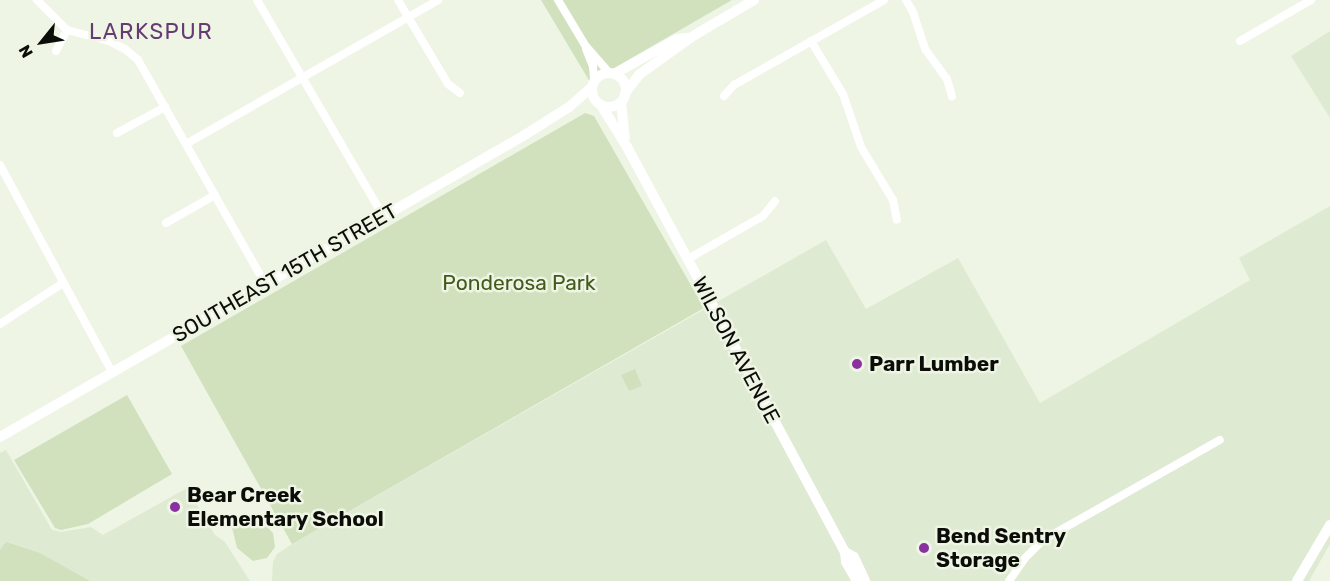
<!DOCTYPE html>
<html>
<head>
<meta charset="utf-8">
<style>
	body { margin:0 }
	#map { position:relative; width:1330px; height:581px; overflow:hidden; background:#eef5e4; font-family:Rubik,sans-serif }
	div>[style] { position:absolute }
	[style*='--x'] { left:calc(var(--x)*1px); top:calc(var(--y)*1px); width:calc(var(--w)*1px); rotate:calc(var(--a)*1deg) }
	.built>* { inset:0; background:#dfead2 }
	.green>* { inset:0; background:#d1e1bd }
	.street>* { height:8px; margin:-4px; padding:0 4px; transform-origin:4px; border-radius:4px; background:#fff }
	.secondary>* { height:10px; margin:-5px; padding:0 5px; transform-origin:5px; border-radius:5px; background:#fff }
	.secondary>.ring { margin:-5px; padding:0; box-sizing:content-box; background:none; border:10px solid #fff; border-radius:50% }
	.dots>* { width:16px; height:16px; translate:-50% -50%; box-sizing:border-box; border:3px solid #eef5e4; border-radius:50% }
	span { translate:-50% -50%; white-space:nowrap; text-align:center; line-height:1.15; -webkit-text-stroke:5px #eef5e4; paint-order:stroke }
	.street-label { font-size:21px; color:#0b0e08 }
	.park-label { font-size:21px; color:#435a1b }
	.poi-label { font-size:21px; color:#0b0e08; font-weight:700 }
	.left { translate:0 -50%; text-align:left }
	.neighbourhood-label { font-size:22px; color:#653b71; letter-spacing:1.5px }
	.north { position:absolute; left:12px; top:12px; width:60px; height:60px; -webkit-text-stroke:4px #eef5e4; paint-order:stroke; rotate:240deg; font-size:16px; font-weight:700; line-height:24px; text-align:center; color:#0b0e08 }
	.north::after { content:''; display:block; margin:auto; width:21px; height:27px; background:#0b0e08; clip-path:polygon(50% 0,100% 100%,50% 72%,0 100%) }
</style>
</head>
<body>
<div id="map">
	<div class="built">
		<div style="clip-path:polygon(1330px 31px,1330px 118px,1291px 56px)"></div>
		<div style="clip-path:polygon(1330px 206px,1330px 544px,1309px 581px,272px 581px,273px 562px,277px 554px,292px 544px,826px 240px,866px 309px,958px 258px,1040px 403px,1250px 280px,1239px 258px)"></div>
		<div style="clip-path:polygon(6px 450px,52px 530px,61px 532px,91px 527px,103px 535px,187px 488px,215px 535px,225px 542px,250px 581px,0 581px,0 453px)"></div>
	</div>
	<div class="green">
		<div style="clip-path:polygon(541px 0,732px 0,590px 82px)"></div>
		<div style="clip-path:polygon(585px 113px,594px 116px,704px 308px,292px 544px,181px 346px)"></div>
		<div style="clip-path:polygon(635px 369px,642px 386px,629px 391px,621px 375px)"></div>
		<div style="clip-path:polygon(127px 395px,172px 474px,88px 524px,61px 530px,55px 528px,14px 460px)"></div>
		<div style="clip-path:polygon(244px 513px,257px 516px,273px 533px,275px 547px,267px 558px,253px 561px,237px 548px,232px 527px,238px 516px)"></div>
		<div style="clip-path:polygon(6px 542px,40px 553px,90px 581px,0 581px,0 550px)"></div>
	</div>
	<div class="street">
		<div style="--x:37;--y:0;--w:42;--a:45"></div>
		<div style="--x:67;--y:30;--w:43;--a:14.7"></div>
		<div style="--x:109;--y:41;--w:18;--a:27"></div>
		<div style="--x:125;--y:49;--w:17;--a:40"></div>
		<div style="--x:138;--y:60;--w:257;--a:60.4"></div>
		<div style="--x:257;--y:0;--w:251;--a:59.7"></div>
		<div style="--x:398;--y:0;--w:98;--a:59.2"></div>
		<div style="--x:448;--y:84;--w:15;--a:37"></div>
		<div style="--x:558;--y:0;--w:52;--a:59"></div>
		<div style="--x:585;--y:45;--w:37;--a:49"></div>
		<div style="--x:906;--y:0;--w:14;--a:60"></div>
		<div style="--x:913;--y:12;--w:39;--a:72"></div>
		<div style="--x:925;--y:49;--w:37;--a:54"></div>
		<div style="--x:947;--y:79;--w:18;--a:74"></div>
		<div style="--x:811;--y:41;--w:62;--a:58.9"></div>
		<div style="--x:843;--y:94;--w:56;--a:71.2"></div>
		<div style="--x:861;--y:147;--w:62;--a:58.9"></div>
		<div style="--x:893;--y:200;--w:20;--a:79"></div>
		<div style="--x:1240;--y:41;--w:82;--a:-30"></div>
		<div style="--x:586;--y:49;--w:18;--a:68"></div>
		<div style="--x:593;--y:66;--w:16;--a:86"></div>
		<div style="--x:56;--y:51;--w:24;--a:-62"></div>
		<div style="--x:724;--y:96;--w:15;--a:-48"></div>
		<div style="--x:734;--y:85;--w:172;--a:-29.5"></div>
		<div style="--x:117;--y:133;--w:55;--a:-28.4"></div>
		<div style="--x:186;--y:144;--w:290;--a:-29.7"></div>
		<div style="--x:0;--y:165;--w:235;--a:61.6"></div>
		<div style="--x:166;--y:223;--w:56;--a:-29.7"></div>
		<div style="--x:688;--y:259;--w:86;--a:-29.8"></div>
		<div style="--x:763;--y:216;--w:19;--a:-51"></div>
		<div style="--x:0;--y:324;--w:75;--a:-33.1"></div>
		<div style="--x:1009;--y:581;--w:28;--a:-55"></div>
		<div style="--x:1025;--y:558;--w:25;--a:-45"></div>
		<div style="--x:1043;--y:540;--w:203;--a:-29.5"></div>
	</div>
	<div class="secondary">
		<div class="ring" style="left:592px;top:73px;width:24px;height:24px"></div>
		<div style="--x:614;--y:74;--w:72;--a:-29.1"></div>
		<div style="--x:677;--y:39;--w:10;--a:-6"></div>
		<div style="--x:625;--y:93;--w:24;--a:-52"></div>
		<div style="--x:640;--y:74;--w:65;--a:-35.6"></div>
		<div style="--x:693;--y:36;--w:71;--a:-30.5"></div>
		<div style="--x:621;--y:102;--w:36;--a:84"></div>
		<div style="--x:601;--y:105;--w:49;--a:58.2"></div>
		<div style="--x:627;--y:147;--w:183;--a:61.6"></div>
		<div style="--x:714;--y:308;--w:277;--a:61.8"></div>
		<div style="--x:845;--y:552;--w:10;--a:84"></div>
		<div style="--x:846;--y:562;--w:22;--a:60"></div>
		<div style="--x:0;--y:437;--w:603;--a:-29.92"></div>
		<div style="--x:523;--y:136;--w:54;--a:-32.2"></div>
		<div style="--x:569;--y:107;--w:30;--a:-41"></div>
		<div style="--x:845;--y:552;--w:10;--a:29"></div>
		<div style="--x:854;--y:557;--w:26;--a:65"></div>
		<div style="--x:1297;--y:581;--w:65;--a:-59.5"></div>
	</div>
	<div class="dots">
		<div style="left:857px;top:364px;background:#89329f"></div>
		<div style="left:175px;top:507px;background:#89329f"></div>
		<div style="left:924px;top:548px;background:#89329f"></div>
	</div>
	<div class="street-label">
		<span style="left:285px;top:273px;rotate:-30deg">SOUTHEAST 15TH STREET</span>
		<span style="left:736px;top:350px;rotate:62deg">WILSON AVENUE</span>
	</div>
	<div class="park-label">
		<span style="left:519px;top:283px">Ponderosa Park</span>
	</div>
	<div class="poi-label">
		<span class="left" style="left:869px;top:364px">Parr Lumber</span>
		<span class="left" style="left:187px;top:507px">Bear Creek<br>Elementary School</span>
		<span class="left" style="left:936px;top:548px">Bend Sentry<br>Storage</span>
	</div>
	<div class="neighbourhood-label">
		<span style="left:151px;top:32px">LARKSPUR</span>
	</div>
	<div class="north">N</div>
</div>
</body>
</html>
